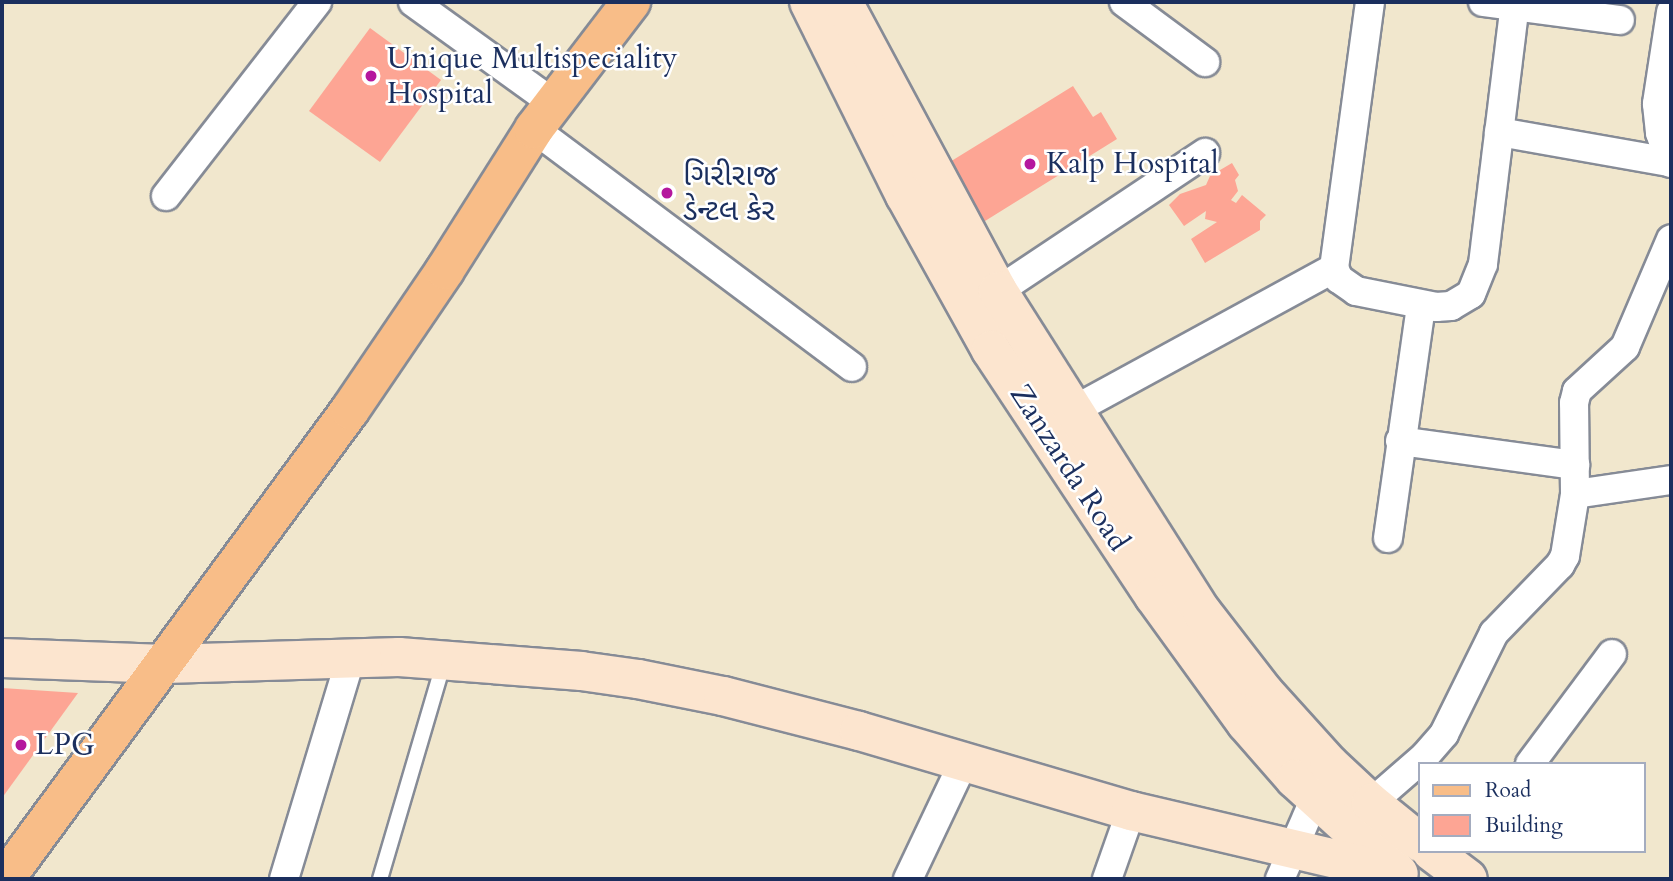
<!DOCTYPE html>
<html>
<head>
<meta charset="utf-8">
<style>
	body { margin:0 }
	#map { position:relative; width:1673px; height:881px; overflow:hidden; background:#f1e7cd; font-family:Cardo,"Noto Sans Gujarati",serif }
	div>[style] { position:absolute }
	[style*='--x'] { left:calc(var(--x)*1px); top:calc(var(--y)*1px); width:calc(var(--w)*1px); rotate:calc(var(--a)*1deg) }
	.building>* { inset:0; background:#fda594 }
	.roads { filter:drop-shadow(2px 0 #868b96) drop-shadow(-2px 0 #868b96) drop-shadow(0 2px #868b96) drop-shadow(0 -2px #868b96) }
	.lane>* { height:14px; margin:-7px; padding:0 7px; transform-origin:7px; border-radius:7px; background:#fff }
	.street>* { height:28px; margin:-14px; padding:0 14px; transform-origin:14px; border-radius:14px; background:#fff }
	.secondary>* { height:38px; margin:-19px; padding:0 19px; transform-origin:19px; border-radius:19px; background:#fce5cf }
	.primary>* { height:38px; margin:-19px; padding:0 19px; transform-origin:19px; border-radius:19px; background:#f8bd88 }
	.dots>* { width:19px; height:19px; translate:-50% -50%; box-sizing:border-box; border:4px solid #fff; border-radius:50% }
	span { translate:-50% -50%; white-space:nowrap; text-align:center; line-height:1.15; -webkit-text-stroke:5px #fff; paint-order:stroke }
	.poi-label { font-size:30px; color:#1b2f5e }
	.left { translate:0 -50%; text-align:left }
	.street-label { font-size:30px; color:#1b2f5e }
	.frame { position:absolute; inset:0; border:4px solid #1b2f5e; pointer-events:none }
	.legend { position:absolute; left:1418px; top:762px; width:228px; height:91px; box-sizing:border-box; background:#fff; border:2px solid #a4acbf; margin:0; padding:9px 12px; list-style:none; font-size:21px; color:#1b2f5e }
	.legend li { display:flex; align-items:center; gap:14px; height:35px }
	.legend b { width:35px; border:2px solid #a4acbf }
</style>
</head>
<body>
<div id="map">
	<div class="building">
		<div style="clip-path:polygon(370px 28px,441px 80px,380px 162px,309px 111px)"></div>
		<div style="clip-path:polygon(1073px 86px,1093px 117px,1101px 112px,1117px 139px,977px 226px,940px 168px)"></div>
		<div style="clip-path:polygon(1232px 163px,1239px 175px,1235px 180px,1238px 191px,1231px 200px,1236px 203px,1242px 195px,1266px 215px,1260px 221px,1260px 230px,1205px 263px,1191px 239px,1217px 222px,1205px 219px,1206px 211px,1184px 226px,1169px 205px,1180px 194px,1206px 185px,1210px 176px)"></div>
		<div style="clip-path:polygon(2px 688px,78px 693px,2px 798px)"></div>
	</div>
	<div class="roads">
		<div class="lane">
			<div style="--x:380;--y:879;--w:226;--a:-73.6"></div>
		</div>
		<div class="street">
			<div style="--x:413;--y:2;--w:173;--a:35.8"></div>
			<div style="--x:1124;--y:2;--w:101;--a:36.5"></div>
			<div style="--x:1370;--y:2;--w:268;--a:97.7"></div>
			<div style="--x:1334;--y:268;--w:12;--a:66"></div>
			<div style="--x:1339;--y:279;--w:21;--a:35"></div>
			<div style="--x:1356;--y:291;--w:82;--a:11.3"></div>
			<div style="--x:1436;--y:307;--w:15;--a:-4"></div>
			<div style="--x:1451;--y:306;--w:23;--a:-31"></div>
			<div style="--x:1471;--y:294;--w:32;--a:-68"></div>
			<div style="--x:1483;--y:264;--w:264;--a:-83"></div>
			<div style="--x:1483;--y:2;--w:138;--a:7.5"></div>
			<div style="--x:1671;--y:12;--w:93;--a:98.7"></div>
			<div style="--x:1657;--y:104;--w:29;--a:84"></div>
			<div style="--x:1660;--y:133;--w:32;--a:70"></div>
			<div style="--x:534;--y:129;--w:397;--a:36.8"></div>
			<div style="--x:1499;--y:132;--w:174;--a:10"></div>
			<div style="--x:166;--y:196;--w:246;--a:-52.1"></div>
			<div style="--x:983;--y:301;--w:267;--a:-33.7"></div>
			<div style="--x:1072;--y:411;--w:298;--a:-28.6"></div>
			<div style="--x:1400;--y:441;--w:177;--a:7.8"></div>
			<div style="--x:1575;--y:494;--w:97;--a:-8.3"></div>
			<div style="--x:1388;--y:538;--w:235;--a:-81.9"></div>
			<div style="--x:1530;--y:764;--w:137;--a:-53.3"></div>
			<div style="--x:1371;--y:803;--w:72;--a:-41"></div>
			<div style="--x:1425;--y:756;--w:29;--a:-49"></div>
			<div style="--x:1444;--y:734;--w:113;--a:-63.7"></div>
			<div style="--x:1494;--y:633;--w:95;--a:-45.9"></div>
			<div style="--x:1560;--y:565;--w:10;--a:-61"></div>
			<div style="--x:1565;--y:556;--w:63;--a:-80.8"></div>
			<div style="--x:1575;--y:494;--w:91;--a:-90.6"></div>
			<div style="--x:1574;--y:403;--w:12;--a:-76"></div>
			<div style="--x:1577;--y:391;--w:65;--a:-42.5"></div>
			<div style="--x:1625;--y:347;--w:117;--a:-66.9"></div>
			<div style="--x:284;--y:879;--w:229;--a:-73.2"></div>
			<div style="--x:908;--y:879;--w:128;--a:-64.6"></div>
			<div style="--x:1107;--y:879;--w:72;--a:-70.6"></div>
			<div style="--x:1280;--y:879;--w:88;--a:-66.6"></div>
		</div>
		<div class="secondary">
			<div style="--x:809;--y:2;--w:216;--a:63.6"></div>
			<div style="--x:905;--y:195;--w:177;--a:61"></div>
			<div style="--x:991;--y:350;--w:295;--a:56.5"></div>
			<div style="--x:1154;--y:596;--w:157;--a:54.1"></div>
			<div style="--x:1246;--y:723;--w:74;--a:48.8"></div>
			<div style="--x:1295;--y:779;--w:137;--a:42.3"></div>
			<div style="--x:843;--y:2;--w:328;--a:61.8"></div>
			<div style="--x:998;--y:291;--w:380;--a:57.6"></div>
			<div style="--x:1202;--y:612;--w:101;--a:52.2"></div>
			<div style="--x:1264;--y:692;--w:97;--a:47.9"></div>
			<div style="--x:1329;--y:764;--w:57;--a:42.9"></div>
			<div style="--x:1371;--y:803;--w:62;--a:39.1"></div>
			<div style="--x:2;--y:658;--w:163;--a:2.1"></div>
			<div style="--x:165;--y:664;--w:234;--a:-1.7"></div>
			<div style="--x:399;--y:657;--w:183;--a:4.4"></div>
			<div style="--x:581;--y:671;--w:58;--a:8"></div>
			<div style="--x:638;--y:679;--w:87;--a:11.3"></div>
			<div style="--x:723;--y:696;--w:140;--a:14.4"></div>
			<div style="--x:859;--y:731;--w:284;--a:16.4"></div>
			<div style="--x:1131;--y:811;--w:275;--a:13.2"></div>
			<div style="--x:1431;--y:851;--w:46;--a:37.1"></div>
		</div>
		<div class="primary">
			<div style="--x:5;--y:879;--w:582;--a:-53.66"></div>
			<div style="--x:350;--y:410;--w:169;--a:-55.8"></div>
			<div style="--x:445;--y:270;--w:167;--a:-57.7"></div>
			<div style="--x:534;--y:129;--w:160;--a:-52.6"></div>
		</div>
	</div>
	<div class="dots">
		<div style="left:371px;top:76px;background:#b5179e"></div>
		<div style="left:1030px;top:164px;background:#b5179e"></div>
		<div style="left:667px;top:193px;background:#b5179e"></div>
		<div style="left:21px;top:745px;background:#b5179e"></div>
	</div>
	<div class="poi-label">
		<span class="left" style="left:387px;top:76px">Unique Multispeciality<br>Hospital</span>
		<span class="left" style="left:1046px;top:164px">Kalp Hospital</span>
		<span class="left" style="left:683px;top:193px">ગિરીરાજ<br>ડેન્ટલ કેર</span>
		<span class="left" style="left:35px;top:745px">LPG</span>
	</div>
	<div class="street-label">
		<span style="left:1069px;top:468px;rotate:57deg">Zanzarda Road</span>
	</div>
	<div class="frame"></div>
	<ul class="legend">
	<li><b style="height:9px;background:#f8bd88"></b>Road</li>
	<li><b style="height:19px;background:#fda594"></b>Building</li>
	</ul>
</div>
</body>
</html>
